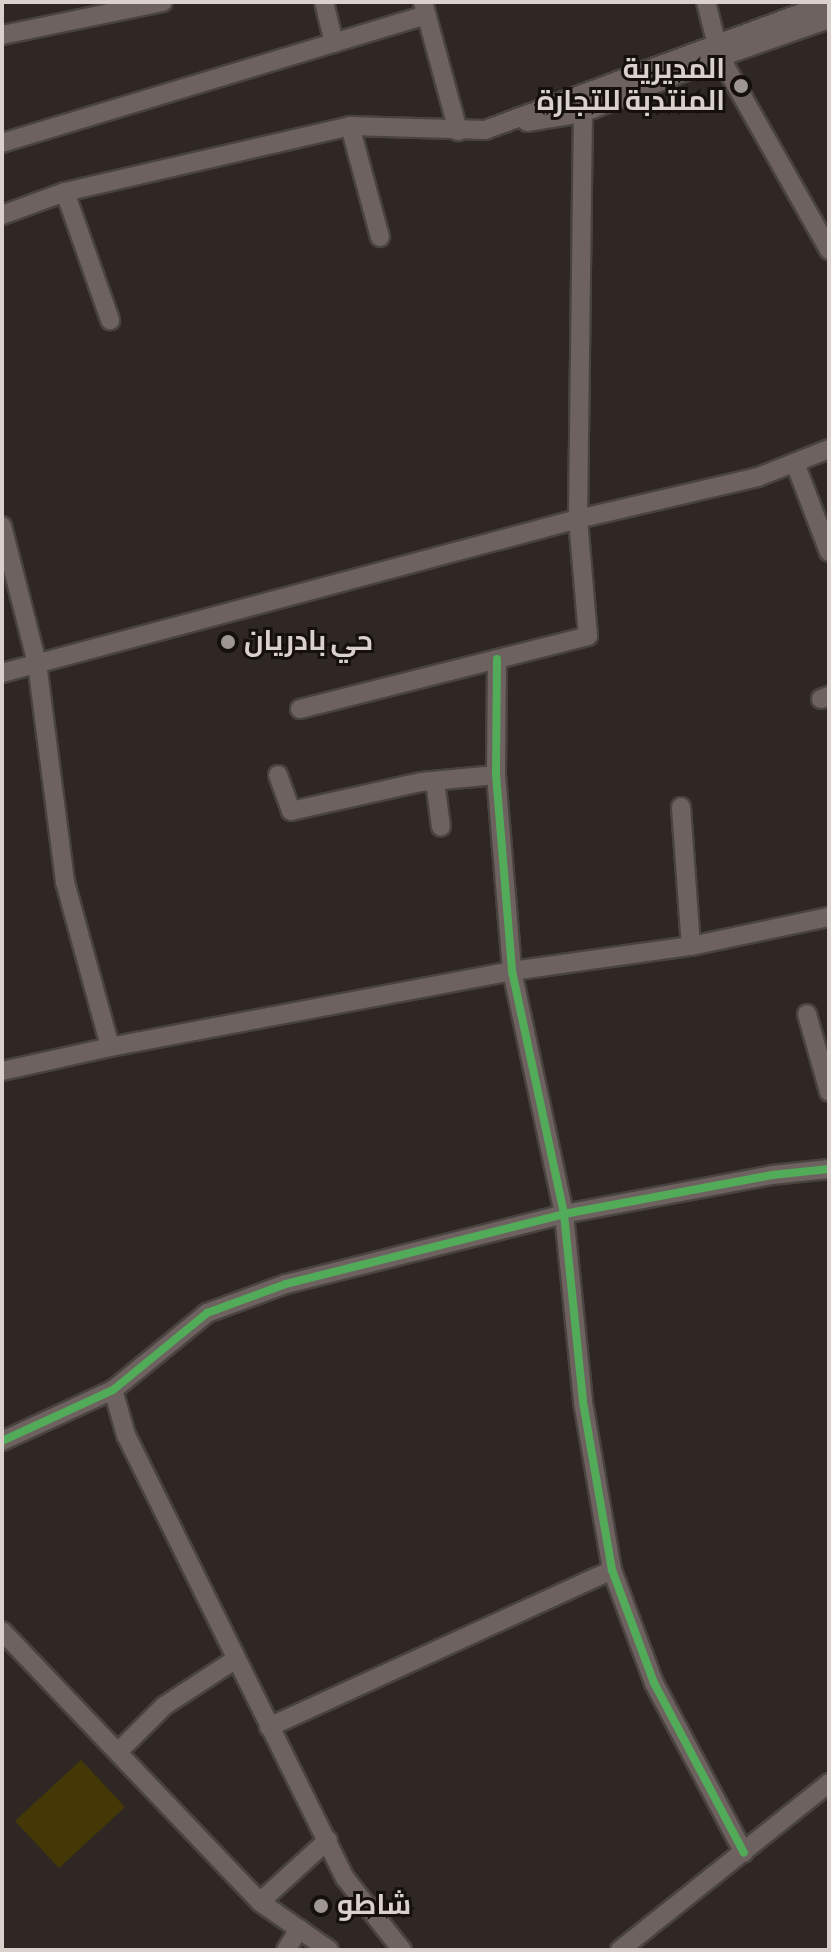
<!DOCTYPE html>
<html>
<head>
<meta charset="utf-8">
<style>
	body { margin:0 }
	#map { position:relative; width:831px; height:1952px; overflow:hidden; background:#2e2723; font-family:"Sofia Sans Condensed",Cairo,sans-serif }
	div>[style] { position:absolute }
	[style*='--x'] { left:calc(var(--x)*1px); top:calc(var(--y)*1px); width:calc(var(--w)*1px); rotate:calc(var(--a)*1deg) }
	.green>* { inset:0; background:#443906 }
	.roads { filter:drop-shadow(2px 0 #49433f) drop-shadow(-2px 0 #49433f) drop-shadow(0 2px #49433f) drop-shadow(0 -2px #49433f) }
	.minor>* { height:18px; margin:-9px; padding:0 9px; transform-origin:9px; border-radius:9px; background:#6e6261 }
	.cycleway>* { height:8px; margin:-4px; padding:0 4px; transform-origin:4px; border-radius:4px; background:#51ab58 }
	.dots>* { width:22px; height:22px; translate:-50% -50%; box-sizing:border-box; border:4px solid #15100d; border-radius:50% }
	span { translate:-50% -50%; white-space:nowrap; text-align:center; line-height:1.15; -webkit-text-stroke:6px #15100d; paint-order:stroke }
	.poi-label { font-size:28px; color:#dad1cd; font-weight:700 }
	.right { translate:-100% -50%; text-align:right }
	.left { translate:0 -50%; text-align:left }
	.frame { position:absolute; inset:0; border:4px solid #dad1cd; pointer-events:none }
</style>
</head>
<body>
<div id="map">
	<div class="green">
		<div style="clip-path:polygon(81px 1760px,125px 1807px,59px 1868px,15px 1821px)"></div>
	</div>
	<div class="roads">
		<div class="minor">
			<div style="--x:324;--y:2;--w:42;--a:76.3"></div>
			<div style="--x:423;--y:2;--w:134;--a:74.8"></div>
			<div style="--x:706;--y:2;--w:57;--a:75.7"></div>
			<div style="--x:720;--y:57;--w:222;--a:60.5"></div>
			<div style="--x:2;--y:35;--w:164;--a:-11.6"></div>
			<div style="--x:527;--y:122;--w:57;--a:-9.1"></div>
			<div style="--x:583;--y:113;--w:148;--a:-22.2"></div>
			<div style="--x:720;--y:57;--w:115;--a:-19.2"></div>
			<div style="--x:350;--y:126;--w:115;--a:74.9"></div>
			<div style="--x:2;--y:143;--w:443;--a:-16.8"></div>
			<div style="--x:65;--y:192;--w:136;--a:70.6"></div>
			<div style="--x:2;--y:215;--w:67;--a:-20.1"></div>
			<div style="--x:65;--y:192;--w:293;--a:-13"></div>
			<div style="--x:350;--y:126;--w:135;--a:1.7"></div>
			<div style="--x:485;--y:130;--w:367;--a:-20.3"></div>
			<div style="--x:795;--y:463;--w:95;--a:69.1"></div>
			<div style="--x:2;--y:526;--w:141;--a:75.7"></div>
			<div style="--x:37;--y:663;--w:221;--a:82.7"></div>
			<div style="--x:65;--y:882;--w:171;--a:74.7"></div>
			<div style="--x:497;--y:659;--w:116;--a:90.5"></div>
			<div style="--x:496;--y:775;--w:197;--a:85.3"></div>
			<div style="--x:512;--y:971;--w:249;--a:77.9"></div>
			<div style="--x:564;--y:1214;--w:189;--a:84.2"></div>
			<div style="--x:583;--y:1402;--w:170;--a:80.2"></div>
			<div style="--x:612;--y:1570;--w:121;--a:69.6"></div>
			<div style="--x:654;--y:1683;--w:192;--a:62.1"></div>
			<div style="--x:2;--y:673;--w:596;--a:-14.97"></div>
			<div style="--x:578;--y:519;--w:185;--a:-13.1"></div>
			<div style="--x:758;--y:477;--w:76;--a:-21.5"></div>
			<div style="--x:821;--y:699;--w:9;--a:-21"></div>
			<div style="--x:300;--y:709;--w:297;--a:-14.2"></div>
			<div style="--x:588;--y:636;--w:117;--a:-94.9"></div>
			<div style="--x:578;--y:519;--w:406;--a:-89.3"></div>
			<div style="--x:278;--y:775;--w:38;--a:70"></div>
			<div style="--x:291;--y:811;--w:133;--a:-12.6"></div>
			<div style="--x:421;--y:782;--w:75;--a:-5.3"></div>
			<div style="--x:435;--y:781;--w:46;--a:82.6"></div>
			<div style="--x:681;--y:807;--w:139;--a:85.9"></div>
			<div style="--x:807;--y:1014;--w:81;--a:74.2"></div>
			<div style="--x:2;--y:1071;--w:111;--a:-12.5"></div>
			<div style="--x:110;--y:1047;--w:409;--a:-10.7"></div>
			<div style="--x:512;--y:971;--w:181;--a:-8"></div>
			<div style="--x:691;--y:946;--w:141;--a:-11.9"></div>
			<div style="--x:113;--y:1390;--w:47;--a:73.9"></div>
			<div style="--x:126;--y:1435;--w:494;--a:63.7"></div>
			<div style="--x:345;--y:1878;--w:92;--a:51.6"></div>
			<div style="--x:2;--y:1441;--w:122;--a:-24.7"></div>
			<div style="--x:113;--y:1390;--w:122;--a:-39.3"></div>
			<div style="--x:207;--y:1313;--w:84;--a:-20.2"></div>
			<div style="--x:286;--y:1284;--w:287;--a:-14.1"></div>
			<div style="--x:564;--y:1214;--w:212;--a:-10.6"></div>
			<div style="--x:772;--y:1175;--w:57;--a:-6"></div>
			<div style="--x:2;--y:1631;--w:374;--a:46.4"></div>
			<div style="--x:260;--y:1902;--w:84;--a:34.8"></div>
			<div style="--x:269;--y:1727;--w:377;--a:-24.6"></div>
			<div style="--x:118;--y:1752;--w:65;--a:-45"></div>
			<div style="--x:164;--y:1706;--w:86;--a:-33.1"></div>
			<div style="--x:260;--y:1902;--w:92;--a:-42.4"></div>
			<div style="--x:286;--y:1950;--w:25;--a:-58"></div>
			<div style="--x:620;--y:1950;--w:268;--a:-38.6"></div>
		</div>
	</div>
	<div class="cycleway">
		<div style="--x:497;--y:659;--w:116;--a:90.5"></div>
		<div style="--x:496;--y:775;--w:197;--a:85.3"></div>
		<div style="--x:512;--y:971;--w:249;--a:77.9"></div>
		<div style="--x:564;--y:1214;--w:189;--a:84.2"></div>
		<div style="--x:583;--y:1402;--w:170;--a:80.2"></div>
		<div style="--x:612;--y:1570;--w:121;--a:69.6"></div>
		<div style="--x:654;--y:1683;--w:192;--a:62.1"></div>
		<div style="--x:2;--y:1441;--w:122;--a:-24.7"></div>
		<div style="--x:113;--y:1390;--w:122;--a:-39.3"></div>
		<div style="--x:207;--y:1313;--w:84;--a:-20.2"></div>
		<div style="--x:286;--y:1284;--w:287;--a:-14.1"></div>
		<div style="--x:564;--y:1214;--w:212;--a:-10.6"></div>
		<div style="--x:772;--y:1175;--w:57;--a:-6"></div>
	</div>
	<div class="dots">
		<div style="left:741px;top:86px;background:#9e9692"></div>
		<div style="left:228px;top:642px;background:#9e9692"></div>
		<div style="left:321px;top:1906px;background:#9e9692"></div>
	</div>
	<div class="poi-label">
		<span class="right" style="left:725px;top:86px">المديرية<br>المنتدبة للتجارة</span>
		<span class="left" style="left:244px;top:642px">حي بادريان</span>
		<span class="left" style="left:337px;top:1906px">شاطو</span>
	</div>
	<div class="frame"></div>
</div>
</body>
</html>
